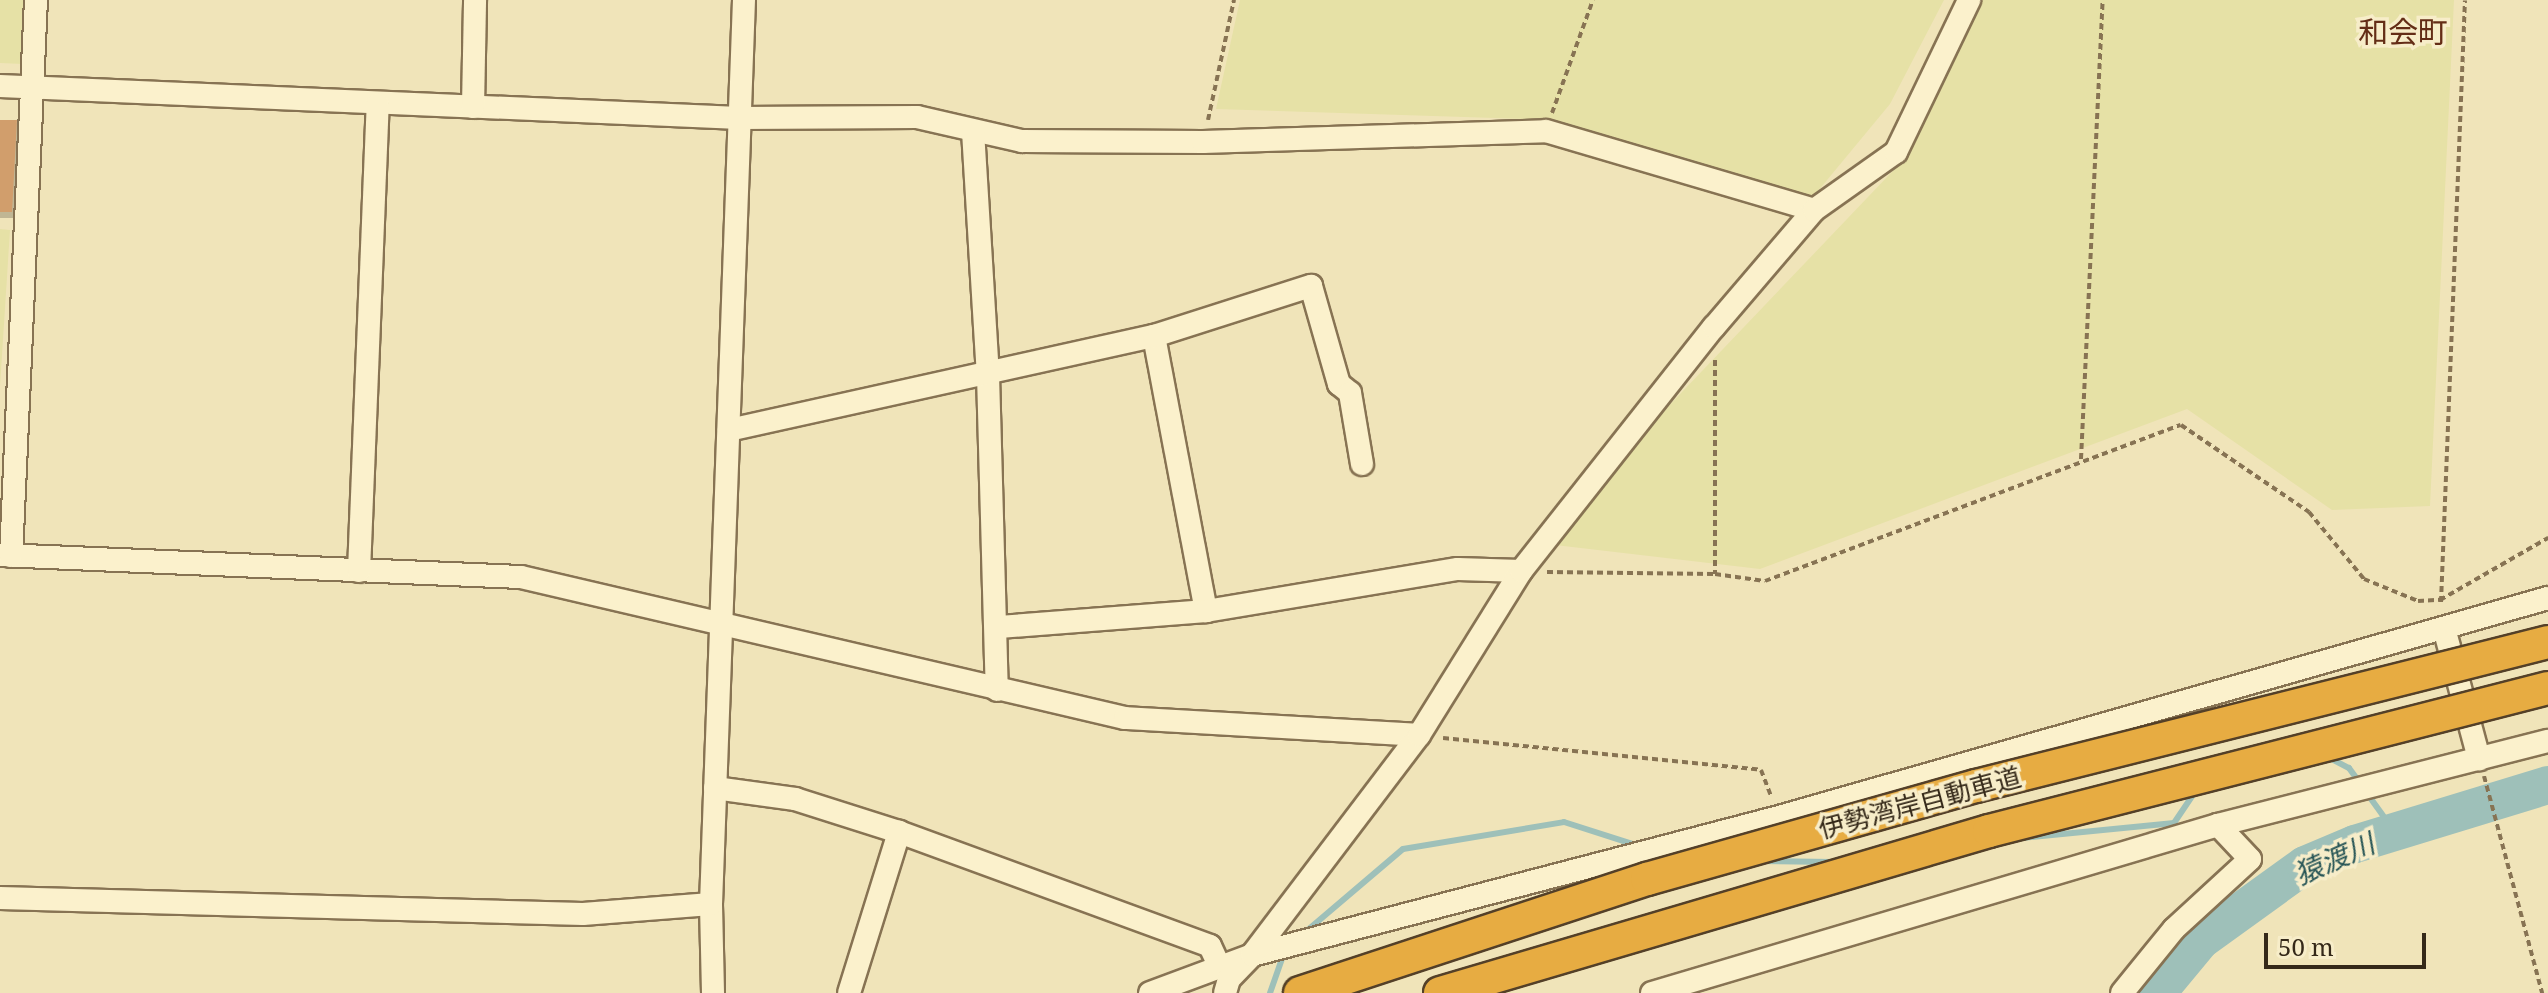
<!DOCTYPE html>
<html>
<head>
<meta charset="utf-8">
<style>
	body { margin:0 }
	#map { position:relative; width:2548px; height:993px; overflow:hidden; background:#f0e4b9; font-family:"Noto Serif","Noto Sans JP",serif }
	div>[style] { position:absolute }
	[style*='--x'] { left:calc(var(--x)*1px); top:calc(var(--y)*1px); width:calc(var(--w)*1px); rotate:calc(var(--a)*1deg) }
	.farmland>* { inset:0; background:#e6e1a6 }
	.shadow>* { inset:0; background:#0003 }
	.stream>* { height:6px; margin:-3px; padding:0 3px; transform-origin:3px; border-radius:3px; background:#9ec0b9 }
	.river>* { height:38px; margin:-19px; padding:0 19px; transform-origin:19px; border-radius:19px; background:#9ec0b9 }
	.building>* { inset:0; background:#d19e6c }
	.path>* { height:4px; margin-top:-2px; transform-origin:0; background:repeating-linear-gradient(90deg,#877353 0 6px,transparent 0 10px) }
	.roads { filter:drop-shadow(2px 0 #877353) drop-shadow(-2px 0 #877353) drop-shadow(0 2px #877353) drop-shadow(0 -2px #877353) }
	.minor>* { height:22px; margin:-11px; padding:0 11px; transform-origin:11px; border-radius:11px; background:#fbf1cc }
	.bridges { filter:drop-shadow(2px 0 #544028) drop-shadow(-2px 0 #544028) drop-shadow(0 2px #544028) drop-shadow(0 -2px #544028) }
	.highway-bridge>* { height:32px; margin:-16px; padding:0 16px; transform-origin:16px; border-radius:16px; background:#e7ac42 }
	span { translate:-50% -50%; white-space:nowrap; text-align:center; line-height:1.15; -webkit-text-stroke:7px #f7edc9; paint-order:stroke }
	.street-label { font-size:26px; color:#352919 }
	.water-label { font-size:28px; color:#275556; font-style:italic }
	.quarter-label { font-size:30px; color:#642d16 }
	.scale { position:absolute; left:2264px; top:933px; width:162px; height:36px; box-sizing:border-box; border:4px solid #352919; border-top:0; padding-left:10px; font-size:24px; line-height:28px; white-space:nowrap; color:#352919; -webkit-text-stroke:6px #f7edc9; paint-order:stroke }
</style>
</head>
<body>
<div id="map">
	<div class="farmland">
		<div style="clip-path:polygon(0 0,26px 0,23px 64px,0 63px)"></div>
		<div style="clip-path:polygon(1240px 0,1944px 0,1890px 104px,1813px 197px,1526px 119px,1216px 109px)"></div>
		<div style="clip-path:polygon(1982px 0,2454px 0,2430px 506px,2332px 510px,2187px 409px,1760px 569px,1538px 543px,1909px 154px)"></div>
		<div style="clip-path:polygon(0 229px,10px 230px,0 386px)"></div>
	</div>
	<div class="shadow">
		<div style="clip-path:polygon(0 122px,16px 122px,22px 128px,18px 218px,0 218px)"></div>
	</div>
	<div class="stream">
		<div style="--x:2326;--y:756;--w:26;--a:28"></div>
		<div style="--x:2349;--y:768;--w:19;--a:54"></div>
		<div style="--x:2366;--y:792;--w:49;--a:54.1"></div>
		<div style="--x:2022;--y:838;--w:153;--a:-5.6"></div>
		<div style="--x:2174;--y:823;--w:40;--a:-56"></div>
		<div style="--x:1760;--y:861;--w:73;--a:0.8"></div>
		<div style="--x:1303;--y:934;--w:131;--a:-40.4"></div>
		<div style="--x:1403;--y:849;--w:163;--a:-9.5"></div>
		<div style="--x:1564;--y:822;--w:79;--a:17.7"></div>
		<div style="--x:1270;--y:993;--w:42;--a:-70.7"></div>
	</div>
	<div class="river">
		<div style="--x:2157;--y:993;--w:69;--a:-50.3"></div>
		<div style="--x:2201;--y:940;--w:128;--a:-35.8"></div>
		<div style="--x:2305;--y:865;--w:54;--a:-22.8"></div>
		<div style="--x:2355;--y:844;--w:202;--a:-17"></div>
	</div>
	<div class="building">
		<div style="clip-path:polygon(0 120px,17px 120px,12px 212px,0 212px)"></div>
	</div>
	<div class="path">
		<div style="--x:1552;--y:113;--w:120;--a:-70.1"></div>
		<div style="--x:1208;--y:120;--w:123;--a:-77.8"></div>
		<div style="--x:1715;--y:360;--w:214;--a:90"></div>
		<div style="--x:2081;--y:459;--w:460;--a:-87.3"></div>
		<div style="--x:1547;--y:572;--w:168;--a:0.7"></div>
		<div style="--x:1715;--y:574;--w:50;--a:8"></div>
		<div style="--x:1765;--y:581;--w:444;--a:-20.6"></div>
		<div style="--x:2181;--y:425;--w:155;--a:34.2"></div>
		<div style="--x:2309;--y:512;--w:87;--a:50.6"></div>
		<div style="--x:2364;--y:579;--w:58;--a:22.2"></div>
		<div style="--x:2418;--y:601;--w:22;--a:-3"></div>
		<div style="--x:2440;--y:600;--w:125;--a:-29.9"></div>
		<div style="--x:2441;--y:602;--w:602;--a:-87.72"></div>
		<div style="--x:1443;--y:738;--w:320;--a:5.7"></div>
		<div style="--x:1761;--y:770;--w:28;--a:69"></div>
		<div style="--x:2484;--y:776;--w:225;--a:75"></div>
	</div>
	<div class="roads">
		<div class="minor">
			<div style="--x:0;--y:86;--w:740;--a:2.48"></div>
			<div style="--x:739;--y:118;--w:178;--a:-0.3"></div>
			<div style="--x:917;--y:117;--w:108;--a:12.9"></div>
			<div style="--x:1022;--y:141;--w:181;--a:0.3"></div>
			<div style="--x:1203;--y:142;--w:343;--a:-1.8"></div>
			<div style="--x:1546;--y:131;--w:279;--a:16.4"></div>
			<div style="--x:473;--y:107;--w:107;--a:-88.9"></div>
			<div style="--x:973;--y:131;--w:244;--a:86.5"></div>
			<div style="--x:988;--y:375;--w:315;--a:88.4"></div>
			<div style="--x:1154;--y:336;--w:280;--a:79.3"></div>
			<div style="--x:729;--y:430;--w:435;--a:-12.5"></div>
			<div style="--x:1154;--y:336;--w:165;--a:-17.7"></div>
			<div style="--x:1311;--y:286;--w:102;--a:74.1"></div>
			<div style="--x:1339;--y:384;--w:14;--a:39"></div>
			<div style="--x:1350;--y:393;--w:72;--a:80.4"></div>
			<div style="--x:0;--y:555;--w:521;--a:2.42"></div>
			<div style="--x:521;--y:577;--w:620;--a:13.14"></div>
			<div style="--x:1125;--y:718;--w:294;--a:3.3"></div>
			<div style="--x:11;--y:556;--w:557;--a:-87.43"></div>
			<div style="--x:359;--y:571;--w:467;--a:-87.7"></div>
			<div style="--x:999;--y:627;--w:208;--a:-4.4"></div>
			<div style="--x:1206;--y:611;--w:255;--a:-9.5"></div>
			<div style="--x:1458;--y:569;--w:63;--a:1.8"></div>
			<div style="--x:2444;--y:628;--w:136;--a:75"></div>
			<div style="--x:715;--y:788;--w:81;--a:7.8"></div>
			<div style="--x:795;--y:799;--w:109;--a:17.6"></div>
			<div style="--x:899;--y:832;--w:331;--a:20.1"></div>
			<div style="--x:1210;--y:946;--w:21;--a:65"></div>
			<div style="--x:0;--y:898;--w:583;--a:1.57"></div>
			<div style="--x:583;--y:914;--w:128;--a:-4.5"></div>
			<div style="--x:713;--y:993;--w:89;--a:-91.3"></div>
			<div style="--x:711;--y:904;--w:905;--a:-87.91"></div>
			<div style="--x:849;--y:993;--w:169;--a:-72.7"></div>
			<div style="--x:1150;--y:993;--w:109;--a:-20.4"></div>
			<div style="--x:1252;--y:955;--w:545;--a:-14.67"></div>
			<div style="--x:1779;--y:817;--w:800;--a:-15.9"></div>
			<div style="--x:1225;--y:993;--w:15;--a:-74"></div>
			<div style="--x:1229;--y:979;--w:33;--a:-46"></div>
			<div style="--x:1252;--y:955;--w:276;--a:-52.8"></div>
			<div style="--x:1419;--y:735;--w:193;--a:-58.1"></div>
			<div style="--x:1521;--y:571;--w:311;--a:-51.7"></div>
			<div style="--x:1714;--y:327;--w:154;--a:-49.5"></div>
			<div style="--x:1814;--y:210;--w:100;--a:-35.3"></div>
			<div style="--x:1896;--y:152;--w:169;--a:-64.3"></div>
			<div style="--x:1652;--y:993;--w:590;--a:-16.53"></div>
			<div style="--x:2218;--y:825;--w:341;--a:-14.3"></div>
			<div style="--x:2122;--y:993;--w:82;--a:-50.9"></div>
			<div style="--x:2174;--y:929;--w:103;--a:-42.6"></div>
			<div style="--x:2250;--y:859;--w:47;--a:-133.3"></div>
		</div>
	</div>
	<div class="bridges">
		<div class="highway-bridge">
			<div style="--x:1300;--y:993;--w:365;--a:-18.2"></div>
			<div style="--x:1647;--y:879;--w:342;--a:-15.8"></div>
			<div style="--x:1976;--y:786;--w:590;--a:-14.13"></div>
			<div style="--x:1440;--y:993;--w:572;--a:-16.44"></div>
			<div style="--x:1989;--y:831;--w:577;--a:-14.35"></div>
		</div>
	</div>
	<div class="street-label">
		<span style="left:1920px;top:803px;rotate:-15deg">伊勢湾岸自動車道</span>
	</div>
	<div class="water-label">
		<span style="left:2334px;top:858px;rotate:-24deg">猿渡川</span>
	</div>
	<div class="quarter-label">
		<span style="left:2403px;top:32px">和会町</span>
	</div>
	<div class="scale">50 m</div>
</div>
</body>
</html>
